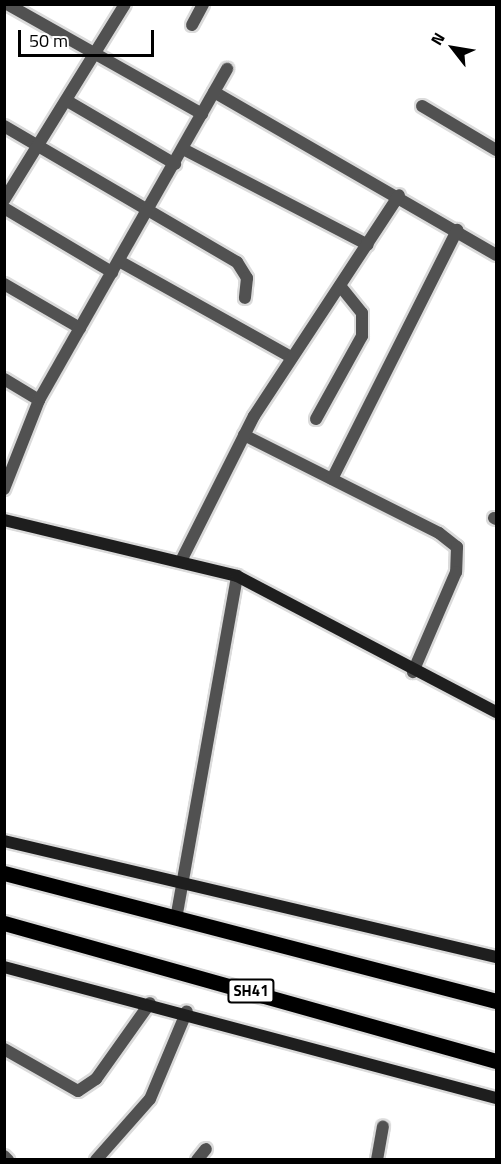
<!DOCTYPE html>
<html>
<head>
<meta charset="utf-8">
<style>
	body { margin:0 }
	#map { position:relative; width:501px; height:1164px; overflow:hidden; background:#fff; font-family:"Titillium Web",sans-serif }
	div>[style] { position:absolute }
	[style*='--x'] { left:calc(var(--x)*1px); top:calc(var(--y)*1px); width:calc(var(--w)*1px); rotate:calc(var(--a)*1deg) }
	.roads { filter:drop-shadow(2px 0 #dbdbdb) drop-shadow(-2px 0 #dbdbdb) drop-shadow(0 2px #dbdbdb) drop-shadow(0 -2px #dbdbdb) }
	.street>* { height:12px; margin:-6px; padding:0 6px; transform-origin:6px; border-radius:6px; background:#515151 }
	.secondary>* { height:12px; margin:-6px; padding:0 6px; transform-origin:6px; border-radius:6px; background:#1e1e1e }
	.primary>* { height:15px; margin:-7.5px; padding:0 7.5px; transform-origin:7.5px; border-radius:7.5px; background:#000 }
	span { translate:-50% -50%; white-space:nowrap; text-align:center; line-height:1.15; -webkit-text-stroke:4.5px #fff; paint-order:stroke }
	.shield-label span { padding:2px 4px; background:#fff; border:2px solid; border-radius:4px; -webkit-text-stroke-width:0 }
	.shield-label { font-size:15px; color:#000; font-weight:700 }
	.frame { position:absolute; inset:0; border:6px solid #000; pointer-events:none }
	.north { position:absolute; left:423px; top:18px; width:60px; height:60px; -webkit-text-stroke:4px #fff; paint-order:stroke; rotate:301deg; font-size:16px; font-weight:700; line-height:24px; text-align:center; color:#000 }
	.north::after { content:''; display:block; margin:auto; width:21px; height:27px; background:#000; clip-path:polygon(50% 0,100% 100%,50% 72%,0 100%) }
	.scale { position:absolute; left:18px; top:30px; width:136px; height:27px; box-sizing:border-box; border:3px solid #000; border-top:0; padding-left:8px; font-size:18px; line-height:21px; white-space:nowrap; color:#000; -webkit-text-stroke:4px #fff; paint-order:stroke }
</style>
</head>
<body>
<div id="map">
	<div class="roads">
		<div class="street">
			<div style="--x:7;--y:4;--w:224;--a:29.4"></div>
			<div style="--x:192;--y:25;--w:24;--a:-62"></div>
			<div style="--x:214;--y:92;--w:326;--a:30"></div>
			<div style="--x:69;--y:102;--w:123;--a:30.3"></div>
			<div style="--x:422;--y:106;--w:86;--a:30.7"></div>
			<div style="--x:4;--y:126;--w:270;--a:30.3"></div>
			<div style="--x:237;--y:262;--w:19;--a:58"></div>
			<div style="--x:247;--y:278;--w:20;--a:96"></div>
			<div style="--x:183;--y:149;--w:208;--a:27.4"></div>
			<div style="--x:4;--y:200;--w:230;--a:-58.3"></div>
			<div style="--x:4;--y:208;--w:126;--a:30.7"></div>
			<div style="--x:119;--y:261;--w:197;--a:29.2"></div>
			<div style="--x:4;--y:284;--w:88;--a:30.1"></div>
			<div style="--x:4;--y:379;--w:41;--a:31"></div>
			<div style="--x:316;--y:419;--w:95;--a:-61"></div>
			<div style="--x:362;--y:336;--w:23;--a:-90"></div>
			<div style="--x:362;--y:313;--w:35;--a:-129"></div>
			<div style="--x:244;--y:435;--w:218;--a:26.7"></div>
			<div style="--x:439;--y:533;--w:23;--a:38"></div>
			<div style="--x:457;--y:547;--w:25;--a:92"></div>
			<div style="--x:456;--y:572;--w:109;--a:113.3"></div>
			<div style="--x:332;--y:479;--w:279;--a:-63.3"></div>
			<div style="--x:4;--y:489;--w:96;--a:-68.5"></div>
			<div style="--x:39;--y:400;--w:381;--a:-60.4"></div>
			<div style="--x:494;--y:518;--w:2;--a:27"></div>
			<div style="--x:181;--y:561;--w:162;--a:-63.3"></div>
			<div style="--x:254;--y:416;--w:264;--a:-56.7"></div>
			<div style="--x:176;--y:919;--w:348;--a:-79.9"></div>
			<div style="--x:4;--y:1049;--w:85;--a:29.6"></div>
			<div style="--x:78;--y:1091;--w:22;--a:-34"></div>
			<div style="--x:96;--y:1079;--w:93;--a:-54.6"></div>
			<div style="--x:4;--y:1156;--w:6;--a:45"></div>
			<div style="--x:96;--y:1160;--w:81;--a:-48.5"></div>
			<div style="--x:150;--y:1099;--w:95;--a:-67.2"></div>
			<div style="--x:197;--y:1160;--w:14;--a:-51"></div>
			<div style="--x:377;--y:1160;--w:34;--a:-80"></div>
		</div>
		<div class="secondary">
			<div style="--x:4;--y:520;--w:240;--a:13.5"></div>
			<div style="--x:237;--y:576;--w:293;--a:27.7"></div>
			<div style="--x:4;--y:841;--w:505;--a:13.27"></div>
			<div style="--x:4;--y:967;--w:509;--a:14.91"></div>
		</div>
		<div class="primary">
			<div style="--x:4;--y:873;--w:508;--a:14.58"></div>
			<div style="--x:4;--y:923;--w:511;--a:15.67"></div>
		</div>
	</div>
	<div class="shield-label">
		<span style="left:251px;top:991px">SH41</span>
	</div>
	<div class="frame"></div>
	<div class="north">N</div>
	<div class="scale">50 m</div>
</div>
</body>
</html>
